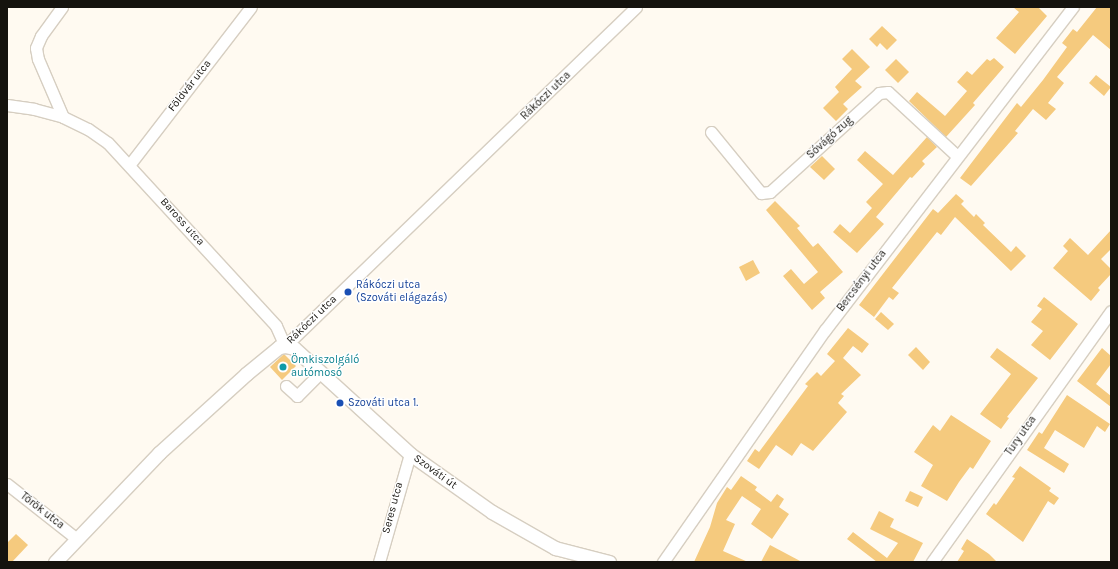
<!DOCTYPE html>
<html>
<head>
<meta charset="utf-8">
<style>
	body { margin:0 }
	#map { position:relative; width:1118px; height:569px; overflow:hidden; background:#fffaf1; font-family:Karla,sans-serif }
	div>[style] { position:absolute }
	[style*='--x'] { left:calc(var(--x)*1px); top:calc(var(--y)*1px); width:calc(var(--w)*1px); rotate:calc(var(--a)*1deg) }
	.building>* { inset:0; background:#f5ca7e }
	.roads { filter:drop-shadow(1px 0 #d6cec1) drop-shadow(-1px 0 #d6cec1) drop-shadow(0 1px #d6cec1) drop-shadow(0 -1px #d6cec1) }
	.minor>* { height:11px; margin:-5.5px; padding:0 5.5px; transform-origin:5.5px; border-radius:5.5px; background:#fff }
	.major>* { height:13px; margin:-6.5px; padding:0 6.5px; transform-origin:6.5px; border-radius:6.5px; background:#fff }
	.dots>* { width:11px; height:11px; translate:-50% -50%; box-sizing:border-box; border:2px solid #fff; border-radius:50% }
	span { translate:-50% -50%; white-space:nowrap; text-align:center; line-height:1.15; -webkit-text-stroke:3px #fff; paint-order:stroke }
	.street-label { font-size:11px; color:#15130e }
	.transit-label { font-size:11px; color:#164399 }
	.left { translate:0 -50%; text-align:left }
	.culture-label { font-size:11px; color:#0d838f }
	.frame { position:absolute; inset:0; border:8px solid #15130e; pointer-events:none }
</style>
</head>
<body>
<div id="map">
	<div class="building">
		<div style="clip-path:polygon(1013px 7px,1038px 7px,1047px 16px,1015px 54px,996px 38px,1019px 12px)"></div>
		<div style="clip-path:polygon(1097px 7px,1111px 7px,1111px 50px,1093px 35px,1057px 77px,1064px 83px,1048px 103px,1056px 109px,1046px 120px,1033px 109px,1015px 131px,1018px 133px,971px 186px,960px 178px,1017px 103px,1021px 107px,1043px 80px,1067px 47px,1062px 43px,1073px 29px,1077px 32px)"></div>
		<div style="clip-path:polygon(882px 26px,897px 40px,887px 50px,880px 43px,877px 47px,869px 39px)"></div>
		<div style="clip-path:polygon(852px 49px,870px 67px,855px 81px,862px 87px,843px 104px,848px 109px,836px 121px,823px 108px,839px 92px,835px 87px,852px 69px,842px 59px)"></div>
		<div style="clip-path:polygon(994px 58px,1004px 67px,973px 103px,975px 105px,946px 137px,909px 101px,917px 92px,945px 116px,967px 91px,957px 82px,967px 71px,972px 75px,987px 59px,990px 61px)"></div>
		<div style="clip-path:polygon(896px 59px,909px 72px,898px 83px,885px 70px)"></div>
		<div style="clip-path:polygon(1096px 75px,1111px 87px,1104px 96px,1089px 83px)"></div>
		<div style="clip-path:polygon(927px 137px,937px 147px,922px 161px,925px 164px,912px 178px,910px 177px,876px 217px,884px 224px,857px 253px,833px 232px,840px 224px,850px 233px,872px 208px,866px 202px,883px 184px,857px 160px,865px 151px,893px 175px)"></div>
		<div style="clip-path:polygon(822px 156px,835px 169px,824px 180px,810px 167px)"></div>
		<div style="clip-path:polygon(956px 194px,964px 201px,961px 204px,974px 217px,976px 214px,985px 223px,983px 225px,1011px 252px,1016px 246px,1026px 256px,1011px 271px,955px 217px,941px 235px,937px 232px,892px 288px,899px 293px,893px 300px,889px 297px,874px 317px,859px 305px,933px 209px,938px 213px)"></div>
		<div style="clip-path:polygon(775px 201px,800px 226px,797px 228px,813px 247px,818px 243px,843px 272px,820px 292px,825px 298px,812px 310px,783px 276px,791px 269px,804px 284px,818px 272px,766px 210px)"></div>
		<div style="clip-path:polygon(1111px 230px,1111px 249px,1101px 259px,1111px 269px,1111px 274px,1098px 288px,1100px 290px,1091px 301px,1053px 268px,1068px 251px,1063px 246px,1070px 238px,1088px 255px)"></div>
		<div style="clip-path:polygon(753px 260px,760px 273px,746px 281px,739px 267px)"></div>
		<div style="clip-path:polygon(1044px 297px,1078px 324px,1050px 360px,1031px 345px,1043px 331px,1031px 322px,1042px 309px,1037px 306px)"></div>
		<div style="clip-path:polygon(881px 312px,894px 324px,888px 330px,875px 319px)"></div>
		<div style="clip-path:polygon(848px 328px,869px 344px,862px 353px,853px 346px,843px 358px,861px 375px,841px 394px,844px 396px,838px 403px,847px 412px,813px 451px,801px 443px,792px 456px,776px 445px,759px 469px,747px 461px,755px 449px,759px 452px,808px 386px,805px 384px,817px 372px,821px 376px,835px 361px,827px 354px)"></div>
		<div style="clip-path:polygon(916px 347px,930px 362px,923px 370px,908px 355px)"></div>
		<div style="clip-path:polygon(997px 348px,1038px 378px,1007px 417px,1009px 418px,1001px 429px,980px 414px,1011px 374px,990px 357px)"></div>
		<div style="clip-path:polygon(1102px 348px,1111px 356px,1111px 364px,1096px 384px,1111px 396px,1111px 407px,1077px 381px)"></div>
		<div style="clip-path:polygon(284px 354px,296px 366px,282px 380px,270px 367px)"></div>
		<div style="clip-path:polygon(1067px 395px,1110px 424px,1105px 432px,1097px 426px,1084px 448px,1055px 430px,1044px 448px,1069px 464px,1064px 473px,1027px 450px,1039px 432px,1042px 434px)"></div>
		<div style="clip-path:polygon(951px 415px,991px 441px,973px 469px,970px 467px,959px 482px,947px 501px,921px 486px,933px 465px,914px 452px,933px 425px,940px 431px)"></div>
		<div style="clip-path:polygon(1020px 466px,1051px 488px,1049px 491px,1059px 498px,1054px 505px,1048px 501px,1023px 542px,986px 514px,994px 503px,996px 505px,1015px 478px,1012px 477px)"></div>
		<div style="clip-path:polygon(741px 476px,757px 487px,755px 490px,771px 502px,777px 494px,784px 499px,779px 507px,789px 514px,772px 539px,751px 524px,761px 509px,742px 496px,726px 520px,735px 524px,723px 551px,748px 562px,694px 562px,710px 527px,717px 503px,727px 487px,731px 490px)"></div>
		<div style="clip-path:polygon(910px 491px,923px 497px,918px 507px,905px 501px)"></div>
		<div style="clip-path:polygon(879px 511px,894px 519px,890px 527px,923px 543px,913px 562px,877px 562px,847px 539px,853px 532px,887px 558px,898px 543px,870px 529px)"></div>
		<div style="clip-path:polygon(16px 534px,28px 545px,12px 562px,7px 562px,7px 543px)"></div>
		<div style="clip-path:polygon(967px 539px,989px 554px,997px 562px,957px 562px,964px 551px,961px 549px)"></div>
		<div style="clip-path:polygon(770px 545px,802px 562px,761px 562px)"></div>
	</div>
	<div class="roads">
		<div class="minor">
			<div style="--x:62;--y:7;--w:36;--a:126"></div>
			<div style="--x:41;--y:36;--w:13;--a:113"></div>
			<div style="--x:36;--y:48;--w:11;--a:80"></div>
			<div style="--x:38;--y:59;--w:63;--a:66.7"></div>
			<div style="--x:7;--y:105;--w:27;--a:8"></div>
			<div style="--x:34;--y:109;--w:30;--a:15"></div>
			<div style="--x:63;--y:117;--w:28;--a:26"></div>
			<div style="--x:88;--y:129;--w:24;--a:35"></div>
			<div style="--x:108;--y:143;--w:248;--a:47.4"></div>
			<div style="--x:276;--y:326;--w:22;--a:66"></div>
			<div style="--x:711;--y:132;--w:79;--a:50.7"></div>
			<div style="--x:761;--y:193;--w:9;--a:-6"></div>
			<div style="--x:770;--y:192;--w:147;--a:-42.2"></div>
			<div style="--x:879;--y:93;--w:9;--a:-6"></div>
			<div style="--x:888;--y:92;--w:94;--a:42.8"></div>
			<div style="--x:130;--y:164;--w:198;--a:-52.4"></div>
			<div style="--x:285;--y:346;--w:488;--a:-44"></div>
			<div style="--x:286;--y:386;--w:15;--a:42"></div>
			<div style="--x:297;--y:396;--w:33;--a:-45"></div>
			<div style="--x:7;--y:484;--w:89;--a:38.2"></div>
			<div style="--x:379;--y:562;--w:112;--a:-74"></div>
			<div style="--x:663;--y:562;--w:283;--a:-55.1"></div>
			<div style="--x:825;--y:330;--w:407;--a:-52.5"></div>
			<div style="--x:932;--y:562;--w:308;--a:-54.5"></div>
		</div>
		<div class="major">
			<div style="--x:55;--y:562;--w:151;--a:-46.3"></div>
			<div style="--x:159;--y:453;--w:118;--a:-42.2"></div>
			<div style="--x:246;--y:374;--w:43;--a:-39.3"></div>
			<div style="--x:279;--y:347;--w:6;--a:-9"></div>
			<div style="--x:285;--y:346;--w:9;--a:13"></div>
			<div style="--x:294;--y:348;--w:157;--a:42.4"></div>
			<div style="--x:410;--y:454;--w:100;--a:35.3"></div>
			<div style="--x:492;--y:512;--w:73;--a:29.7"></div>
			<div style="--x:555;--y:548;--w:56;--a:14.5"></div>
		</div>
	</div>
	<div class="dots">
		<div style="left:348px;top:292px;background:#1a4fb4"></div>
		<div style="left:283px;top:367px;background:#0f9aa8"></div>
		<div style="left:340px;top:403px;background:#1a4fb4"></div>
	</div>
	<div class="street-label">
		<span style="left:190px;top:86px;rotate:-52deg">Földvár utca</span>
		<span style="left:546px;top:96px;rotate:-44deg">Rákóczi utca</span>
		<span style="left:830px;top:138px;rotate:-42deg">Sóvágó zug</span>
		<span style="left:182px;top:222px;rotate:48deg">Baross utca</span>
		<span style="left:862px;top:281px;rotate:-53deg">Bercsényi utca</span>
		<span style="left:312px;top:320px;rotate:-44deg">Rákóczi utca</span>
		<span style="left:1021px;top:436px;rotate:-55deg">Tury utca</span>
		<span style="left:435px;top:472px;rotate:36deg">Szováti út</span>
		<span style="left:393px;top:508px;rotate:-75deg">Seres utca</span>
		<span style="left:42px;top:511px;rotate:38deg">Török utca</span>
	</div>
	<div class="transit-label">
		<span class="left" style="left:356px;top:292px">Rákóczi utca<br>(Szováti elágazás)</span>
		<span class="left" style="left:348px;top:403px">Szováti utca 1.</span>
	</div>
	<div class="culture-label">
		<span class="left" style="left:291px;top:367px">Ömkiszolgáló<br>autómosó</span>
	</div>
	<div class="frame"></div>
</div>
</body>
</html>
